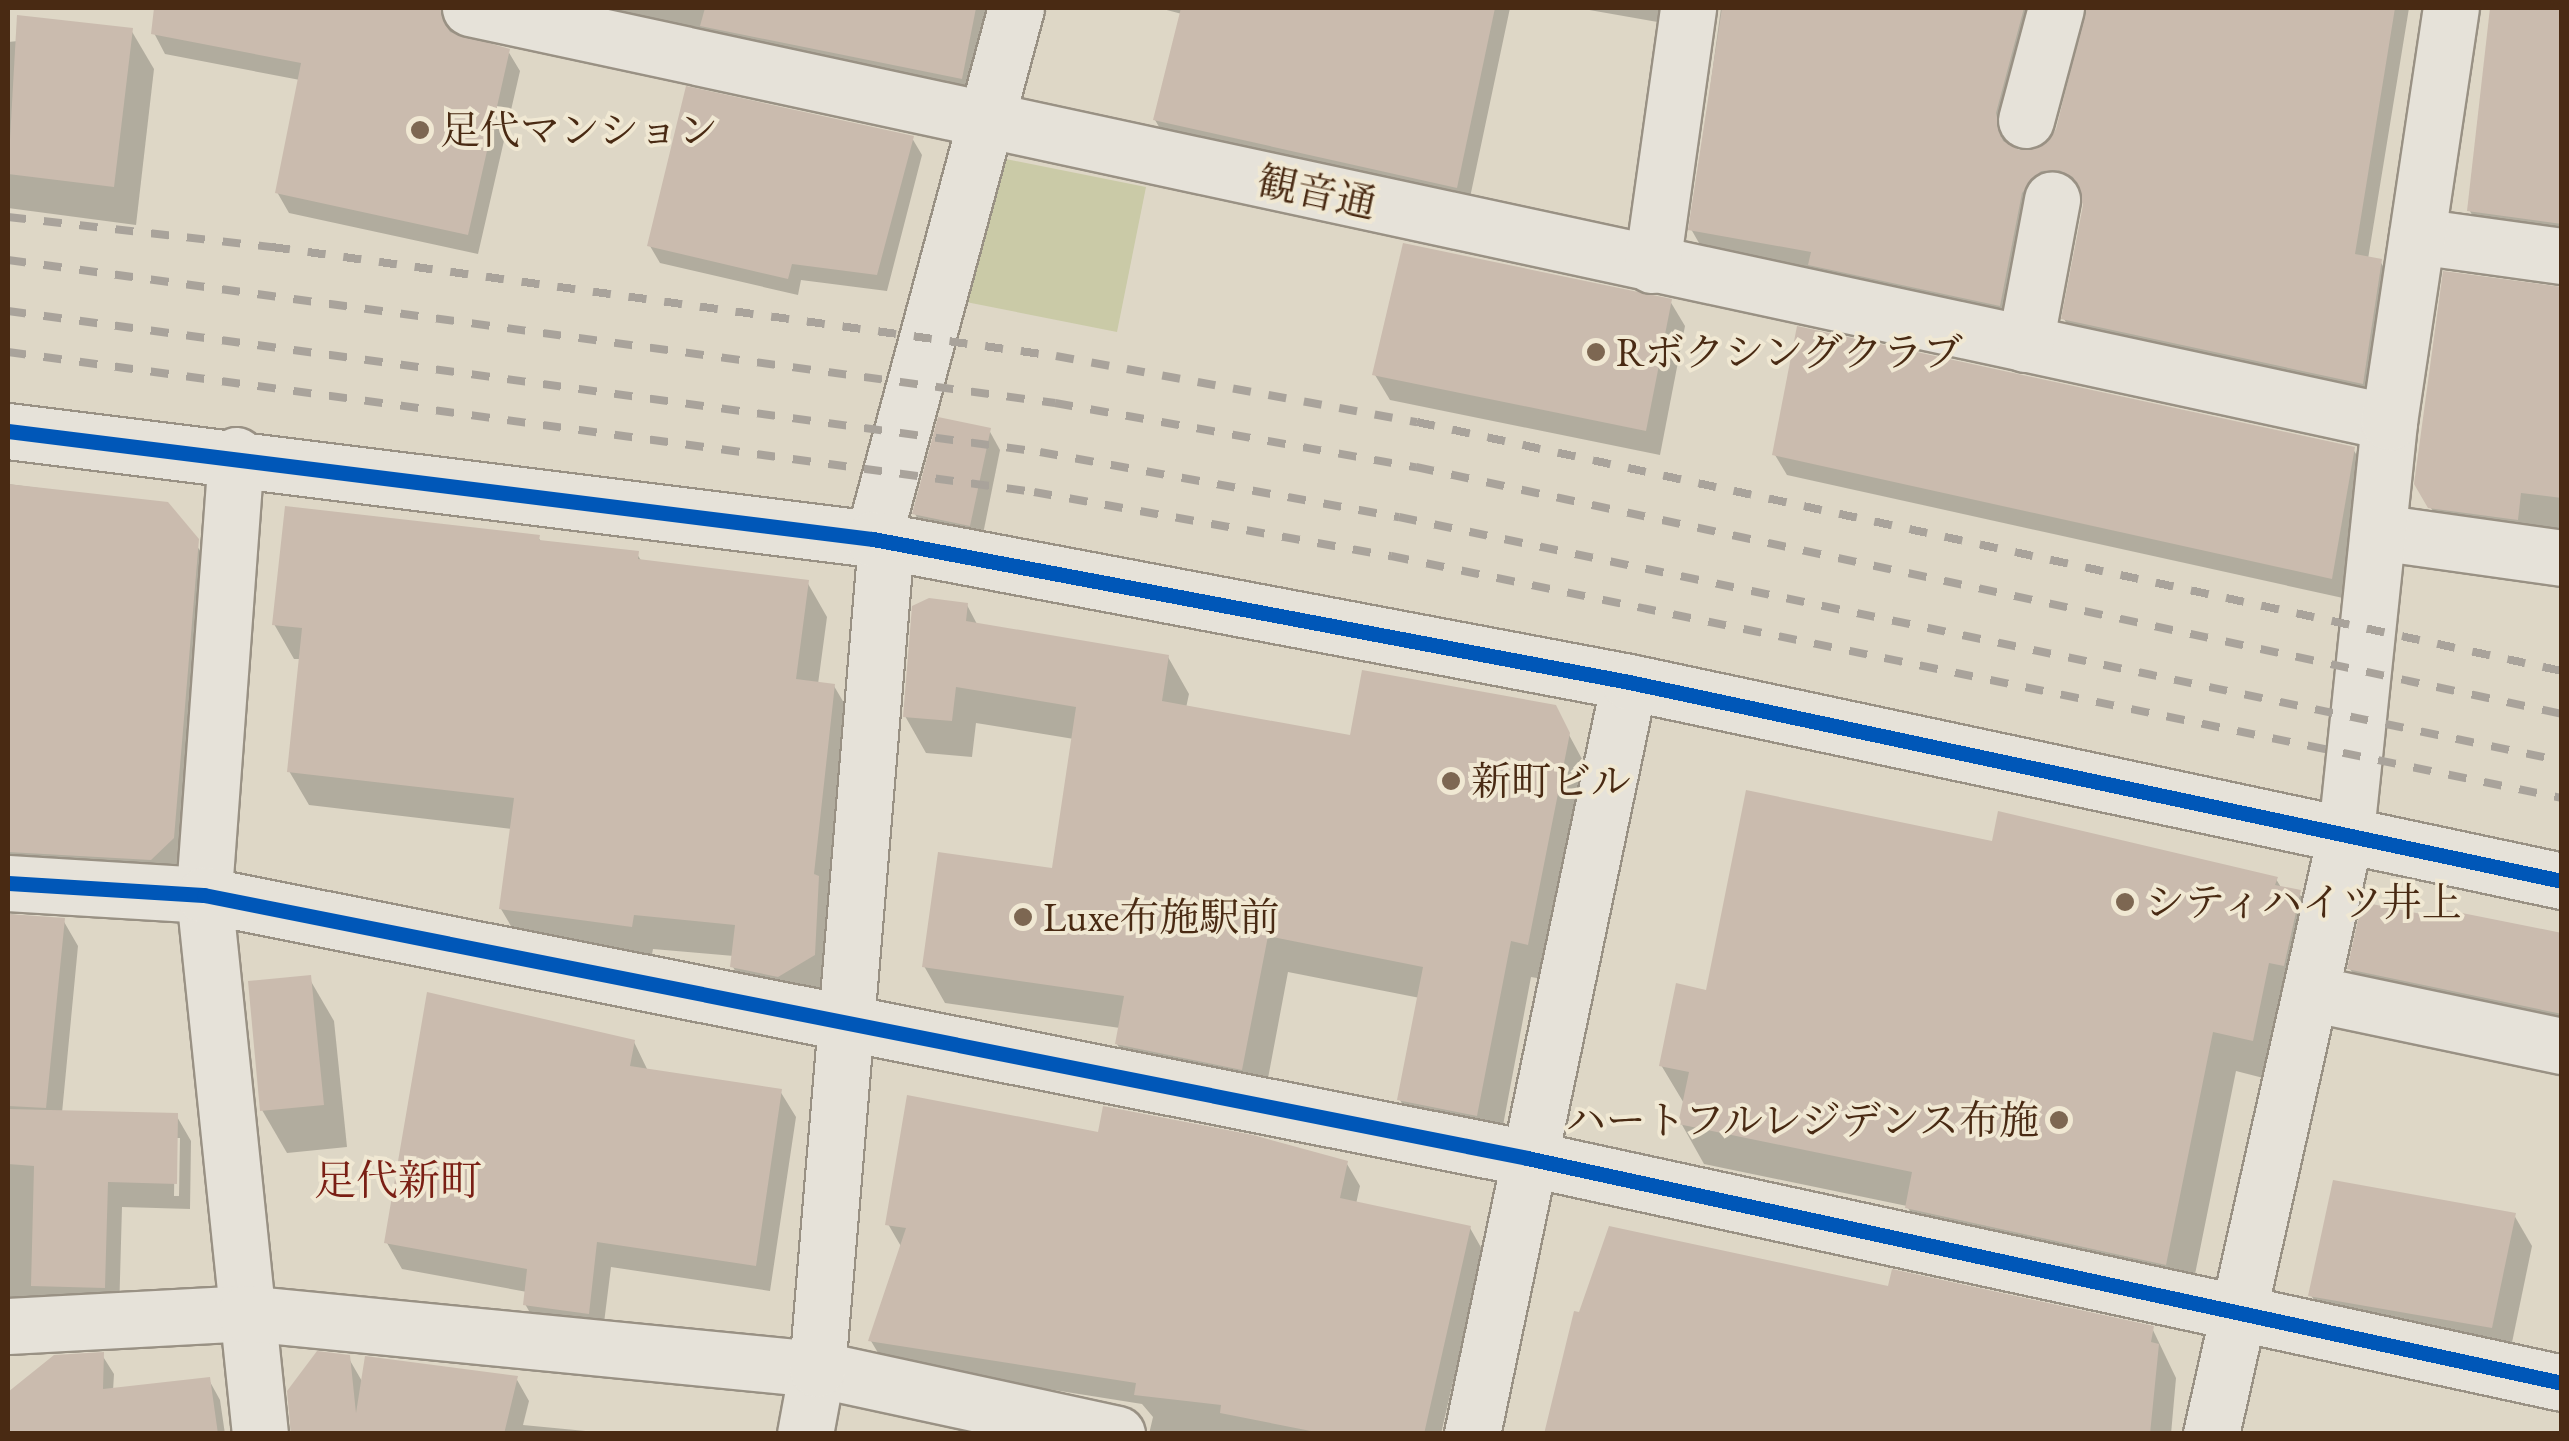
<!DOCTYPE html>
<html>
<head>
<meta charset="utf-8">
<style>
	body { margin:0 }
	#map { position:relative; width:2569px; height:1441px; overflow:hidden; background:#ded7c6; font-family:"EB Garamond","Noto Serif JP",serif }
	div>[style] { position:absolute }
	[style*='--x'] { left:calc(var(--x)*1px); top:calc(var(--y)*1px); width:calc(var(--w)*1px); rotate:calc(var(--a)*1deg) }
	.green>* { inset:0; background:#cacaa7 }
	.shadow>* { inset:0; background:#0003 }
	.building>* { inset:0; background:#cabbae }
	.roads { filter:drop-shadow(2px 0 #999184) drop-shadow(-2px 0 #999184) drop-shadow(0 2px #999184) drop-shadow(0 -2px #999184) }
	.street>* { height:55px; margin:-27.5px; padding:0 27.5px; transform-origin:27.5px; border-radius:27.5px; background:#e6e2d9 }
	.secondary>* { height:55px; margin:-27.5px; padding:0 27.5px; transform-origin:27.5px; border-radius:27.5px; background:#e6e2d9 }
	.rail>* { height:8px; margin-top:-4px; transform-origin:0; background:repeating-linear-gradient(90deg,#a9a39b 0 18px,transparent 0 36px) }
	.cycleway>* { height:15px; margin:-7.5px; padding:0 7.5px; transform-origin:7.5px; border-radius:7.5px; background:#0057b8 }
	.dots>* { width:28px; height:28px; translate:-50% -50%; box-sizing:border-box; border:5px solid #f0e8d3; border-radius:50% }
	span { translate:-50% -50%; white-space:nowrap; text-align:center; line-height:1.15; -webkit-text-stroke:8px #f0e8d3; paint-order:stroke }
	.poi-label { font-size:40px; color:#492a13 }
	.left { translate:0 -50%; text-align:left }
	.right { translate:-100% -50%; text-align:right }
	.street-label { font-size:40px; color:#492a13 }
	.neighbourhood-label { font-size:42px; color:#7a1f14 }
	.frame { position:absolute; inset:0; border:10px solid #492a13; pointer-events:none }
</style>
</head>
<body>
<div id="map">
	<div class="green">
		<div style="clip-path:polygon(996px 157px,1146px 187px,1117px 332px,966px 302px)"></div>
	</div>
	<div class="shadow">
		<div style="clip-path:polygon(159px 8px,463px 8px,450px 22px,453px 34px,508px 51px,520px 71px,478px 254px,289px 213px,277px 192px,300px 80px,165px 54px,154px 33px)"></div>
		<div style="clip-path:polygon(519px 8px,991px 8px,973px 98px)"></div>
		<div style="clip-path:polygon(1159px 8px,1510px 8px,1468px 207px,1167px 140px,1155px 120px,1182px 14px)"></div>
		<div style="clip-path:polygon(1578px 8px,1681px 8px,1669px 24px)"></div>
		<div style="clip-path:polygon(1721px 8px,2050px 8px,2006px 134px,2019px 153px,2049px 145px,2058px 130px,2087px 8px,2409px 8px,2368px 259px,2380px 261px,2392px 281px,2374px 404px,2076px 339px,2064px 319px,2085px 205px,2072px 189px,2011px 325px,1823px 285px,1814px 270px,1703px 250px,1691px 229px)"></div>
		<div style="clip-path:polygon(2492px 8px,2562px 8px,2562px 241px,2480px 230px,2470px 211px)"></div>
		<div style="clip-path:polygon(131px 30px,154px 69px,136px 225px,8px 208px,8px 42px)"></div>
		<div style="clip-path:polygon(912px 138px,922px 155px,887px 291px,801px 280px,798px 295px,660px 263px,650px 246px)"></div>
		<div style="clip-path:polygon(2562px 289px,2562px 543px,2441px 526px,2417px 483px)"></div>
		<div style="clip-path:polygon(1670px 301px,1685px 326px,1660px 455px,1390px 400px,1375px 375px)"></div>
		<div style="clip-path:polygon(989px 430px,1000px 450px,981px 544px,926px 534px,915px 514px)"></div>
		<div style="clip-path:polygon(2353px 449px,2365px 469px,2343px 598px,1787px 475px,1775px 455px)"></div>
		<div style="clip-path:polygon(8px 484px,167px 505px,212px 567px,187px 864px,166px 886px,8px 883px)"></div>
		<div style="clip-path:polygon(538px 537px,542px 543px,637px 554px,642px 562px,807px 582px,827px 617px,818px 684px,834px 686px,854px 720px,833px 990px,753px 1001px,733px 967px,734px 956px,653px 949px,651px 960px,521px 943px,501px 909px,512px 829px,309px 805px,289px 771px,301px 659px,294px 659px,274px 624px)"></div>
		<div style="clip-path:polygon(967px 605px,978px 626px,1168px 657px,1189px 694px,1186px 708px,1352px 737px,1554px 707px,1589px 772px,1549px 980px,1531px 977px,1498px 1152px,1421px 1137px,1400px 1100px,1420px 998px,1288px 972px,1263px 1105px,1138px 1080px,1117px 1044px,1120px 1028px,945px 1003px,924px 966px,1054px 871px,1074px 739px,976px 723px,972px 757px,926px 753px,905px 716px)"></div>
		<div style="clip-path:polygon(1994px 844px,2276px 879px,2282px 889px,2299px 893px,2323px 933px,2275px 1081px,2236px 1071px,2189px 1304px,1931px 1248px,1907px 1206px,1704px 1164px,1681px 1123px,1685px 1105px,1661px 1065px,1708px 993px)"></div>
		<div style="clip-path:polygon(evenodd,8px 914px,63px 920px,78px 946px,62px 1113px,176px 1115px,191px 1141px,190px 1209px,122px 1207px,119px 1314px,8px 1317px,8px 914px,175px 1138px,180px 1138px,179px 1196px,174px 1196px,175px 1138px)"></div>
		<div style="clip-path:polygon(2448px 922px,2562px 936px,2562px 1032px,2363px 990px,2350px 969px)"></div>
		<div style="clip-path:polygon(309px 978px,334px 1021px,347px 1147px,287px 1153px,262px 1110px)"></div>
		<div style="clip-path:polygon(634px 1042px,648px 1071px,780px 1091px,796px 1117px,770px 1291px,611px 1267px,602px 1339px,540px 1330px,525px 1304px,527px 1292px,402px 1269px,387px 1243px)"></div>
		<div style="clip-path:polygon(1100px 1134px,1347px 1164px,1360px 1186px,1356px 1204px,1470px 1228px,1483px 1251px,1441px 1434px,1149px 1434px,1153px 1417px,1142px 1404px,884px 1363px,871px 1341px,902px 1248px,888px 1224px)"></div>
		<div style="clip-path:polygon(2514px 1215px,2532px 1246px,2509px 1357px,2328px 1326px,2311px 1295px)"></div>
		<div style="clip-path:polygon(1890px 1289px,2152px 1328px,2176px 1378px,2171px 1434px,1547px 1434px)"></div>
		<div style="clip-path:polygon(102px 1355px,114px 1374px,113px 1391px,209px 1380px,220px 1400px,225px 1434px,8px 1434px,9px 1394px)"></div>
		<div style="clip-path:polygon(348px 1357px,363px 1383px,516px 1378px,529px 1401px,523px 1425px,617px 1434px,291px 1434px,289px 1392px)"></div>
	</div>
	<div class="building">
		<div style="clip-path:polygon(154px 8px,440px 8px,450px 32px,510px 49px,468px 235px,275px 193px,301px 63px,151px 34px)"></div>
		<div style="clip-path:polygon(705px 8px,976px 8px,962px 79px,700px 26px)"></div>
		<div style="clip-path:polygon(1181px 8px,1495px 8px,1457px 188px,1153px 120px)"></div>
		<div style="clip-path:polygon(1722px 8px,2024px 8px,1996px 113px,2003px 141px,2019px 150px,2047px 143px,2056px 129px,2086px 8px,2395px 8px,2355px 254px,2382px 259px,2363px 384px,2061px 319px,2083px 205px,2073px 177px,2059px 170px,2041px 171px,2022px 193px,2000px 306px,1808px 265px,1811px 252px,1688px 230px)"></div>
		<div style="clip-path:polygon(2490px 8px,2562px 8px,2562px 224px,2467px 211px)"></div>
		<div style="clip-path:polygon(17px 15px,133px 28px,114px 187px,8px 174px)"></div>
		<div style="clip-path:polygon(686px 86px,914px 136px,877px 275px,792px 264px,788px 279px,647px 246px)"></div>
		<div style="clip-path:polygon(1403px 243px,1672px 299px,1646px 431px,1372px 375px)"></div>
		<div style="clip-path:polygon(2443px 271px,2562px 287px,2562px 498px,2521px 493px,2518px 520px,2428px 508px,2414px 484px)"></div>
		<div style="clip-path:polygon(1797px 326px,2355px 447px,2332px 579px,1772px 455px)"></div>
		<div style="clip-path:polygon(938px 417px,991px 428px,970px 526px,912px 514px)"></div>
		<div style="clip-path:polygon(8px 484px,168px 502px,199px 539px,174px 838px,151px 860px,8px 852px)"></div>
		<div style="clip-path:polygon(285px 506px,540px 535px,539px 540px,639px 551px,638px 559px,809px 580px,796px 679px,835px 684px,814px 874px,819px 876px,815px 955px,778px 977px,730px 967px,735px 925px,634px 915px,632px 927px,499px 909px,514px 798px,287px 772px,302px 628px,272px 625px)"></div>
		<div style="clip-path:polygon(929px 598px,968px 603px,966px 621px,1169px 655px,1162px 701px,1350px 735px,1362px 670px,1556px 705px,1570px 733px,1528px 945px,1511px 941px,1477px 1116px,1397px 1100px,1423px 967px,1268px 936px,1242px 1070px,1115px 1044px,1124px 996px,922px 967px,938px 852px,1052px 868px,1076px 707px,956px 687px,952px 721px,903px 717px,912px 606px)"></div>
		<div style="clip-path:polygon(1746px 790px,1992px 841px,1998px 811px,2278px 877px,2275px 885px,2301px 890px,2284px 966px,2269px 963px,2253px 1041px,2213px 1032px,2166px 1265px,1905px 1208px,1912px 1172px,1678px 1124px,1689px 1072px,1659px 1066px,1676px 983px,1706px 990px)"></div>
		<div style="clip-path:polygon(2362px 902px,2446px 919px,2447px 910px,2562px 933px,2562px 1014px,2347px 969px)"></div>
		<div style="clip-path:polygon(8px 914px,65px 918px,46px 1108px,8px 1106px)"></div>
		<div style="clip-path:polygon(311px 975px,324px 1105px,260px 1111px,248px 981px)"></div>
		<div style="clip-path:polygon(427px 992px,635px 1040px,630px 1066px,782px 1089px,756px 1266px,597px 1242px,589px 1314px,523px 1305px,527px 1269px,384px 1243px)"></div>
		<div style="clip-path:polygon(907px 1095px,1098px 1132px,1103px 1106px,1253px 1135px,1348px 1161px,1340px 1198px,1471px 1226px,1424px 1434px,1326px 1434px,1220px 1413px,1221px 1405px,1134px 1395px,1136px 1383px,868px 1341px,906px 1228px,885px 1225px)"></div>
		<div style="clip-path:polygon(8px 1109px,178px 1113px,177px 1184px,108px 1182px,105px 1288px,31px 1286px,34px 1166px,8px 1164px)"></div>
		<div style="clip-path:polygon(2333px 1180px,2516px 1213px,2492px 1328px,2308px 1296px)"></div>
		<div style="clip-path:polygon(1609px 1226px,1888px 1286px,1892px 1269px,2154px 1326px,2151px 1342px,2159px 1344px,2150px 1434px,1544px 1434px,1574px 1311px,1579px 1312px)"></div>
		<div style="clip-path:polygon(317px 1351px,350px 1355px,356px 1413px,365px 1356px,518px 1376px,504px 1434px,291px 1434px,287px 1391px)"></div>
		<div style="clip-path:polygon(104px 1352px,103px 1389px,210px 1377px,218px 1434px,8px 1434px,8px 1392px,54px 1355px)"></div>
	</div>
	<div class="roads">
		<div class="street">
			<div style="--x:470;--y:8;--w:1963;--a:12.17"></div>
			<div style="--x:2026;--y:120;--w:116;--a:-75"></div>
			<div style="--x:2417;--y:236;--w:146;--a:7.9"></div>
			<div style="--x:1652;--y:265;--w:260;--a:-82"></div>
			<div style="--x:2025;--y:344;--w:147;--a:-79.4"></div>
			<div style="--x:236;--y:455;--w:441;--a:94.2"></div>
			<div style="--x:204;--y:895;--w:542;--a:84.07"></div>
			<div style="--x:2378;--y:532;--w:186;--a:8"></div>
			<div style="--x:873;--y:539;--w:550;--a:-74.93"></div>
			<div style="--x:8;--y:883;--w:196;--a:3.5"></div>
			<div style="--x:204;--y:895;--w:1349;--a:11.24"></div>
			<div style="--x:1527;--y:1158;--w:1059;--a:12.26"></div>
			<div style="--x:2310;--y:993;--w:258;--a:11.9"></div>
			<div style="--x:8;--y:1326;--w:237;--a:-3.1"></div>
			<div style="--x:245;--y:1313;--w:575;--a:5.59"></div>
			<div style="--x:817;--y:1369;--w:307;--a:12.2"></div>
			<div style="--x:805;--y:1434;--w:66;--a:-79.5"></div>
			<div style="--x:817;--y:1369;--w:830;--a:-85.23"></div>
			<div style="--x:1472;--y:1434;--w:768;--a:-78.21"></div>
			<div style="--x:2211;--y:1434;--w:617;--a:-77.36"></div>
			<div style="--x:2346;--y:832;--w:412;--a:-84"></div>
			<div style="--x:2389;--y:422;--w:419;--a:-81.5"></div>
		</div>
		<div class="secondary">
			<div style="--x:8;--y:431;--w:872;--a:7.12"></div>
			<div style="--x:873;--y:539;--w:769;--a:10.71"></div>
			<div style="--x:1629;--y:682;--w:954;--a:12.04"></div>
		</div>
	</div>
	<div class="rail">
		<div style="--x:8;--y:217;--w:266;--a:6.5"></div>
		<div style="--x:272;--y:247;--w:792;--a:7.92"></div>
		<div style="--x:1056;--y:356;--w:367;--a:10.4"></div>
		<div style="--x:1417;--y:422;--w:1172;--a:12.27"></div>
		<div style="--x:8;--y:260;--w:1057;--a:7.78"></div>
		<div style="--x:1055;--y:403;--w:367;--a:10.1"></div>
		<div style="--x:1416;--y:467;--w:1172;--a:12.16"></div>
		<div style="--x:8;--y:311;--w:1042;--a:7.78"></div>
		<div style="--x:1040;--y:452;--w:365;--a:10.3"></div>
		<div style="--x:1399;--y:517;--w:1188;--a:11.85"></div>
		<div style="--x:8;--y:352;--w:1036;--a:7.77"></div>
		<div style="--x:1034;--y:492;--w:363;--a:10.2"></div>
		<div style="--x:1391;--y:556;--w:1196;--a:11.68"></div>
	</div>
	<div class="cycleway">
		<div style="--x:8;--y:431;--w:872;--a:7.12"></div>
		<div style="--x:873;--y:539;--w:769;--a:10.71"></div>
		<div style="--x:1629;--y:682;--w:954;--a:12.04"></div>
		<div style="--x:8;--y:883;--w:196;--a:3.5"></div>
		<div style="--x:204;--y:895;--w:1349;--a:11.24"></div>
		<div style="--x:1527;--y:1158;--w:1059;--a:12.26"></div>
	</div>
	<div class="dots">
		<div style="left:420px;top:130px;background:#7d6752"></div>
		<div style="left:1596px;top:352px;background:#7d6752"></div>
		<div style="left:1451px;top:781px;background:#7d6752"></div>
		<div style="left:2125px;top:902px;background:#7d6752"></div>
		<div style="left:1023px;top:917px;background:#7d6752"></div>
		<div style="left:2059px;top:1120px;background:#7d6752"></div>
	</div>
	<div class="poi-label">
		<span class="left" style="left:440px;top:130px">足代マンション</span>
		<span class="left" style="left:1616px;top:352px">Rボクシングクラブ</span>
		<span class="left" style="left:1471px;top:781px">新町ビル</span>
		<span class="left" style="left:2145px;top:902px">シティハイツ井上</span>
		<span class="left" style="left:1043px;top:917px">Luxe布施駅前</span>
		<span class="right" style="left:2039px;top:1120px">ハートフルレジデンス布施</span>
	</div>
	<div class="street-label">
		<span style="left:1317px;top:192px;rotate:12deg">観音通</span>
	</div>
	<div class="neighbourhood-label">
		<span style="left:398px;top:1181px">足代新町</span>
	</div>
	<div class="frame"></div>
</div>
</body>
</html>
